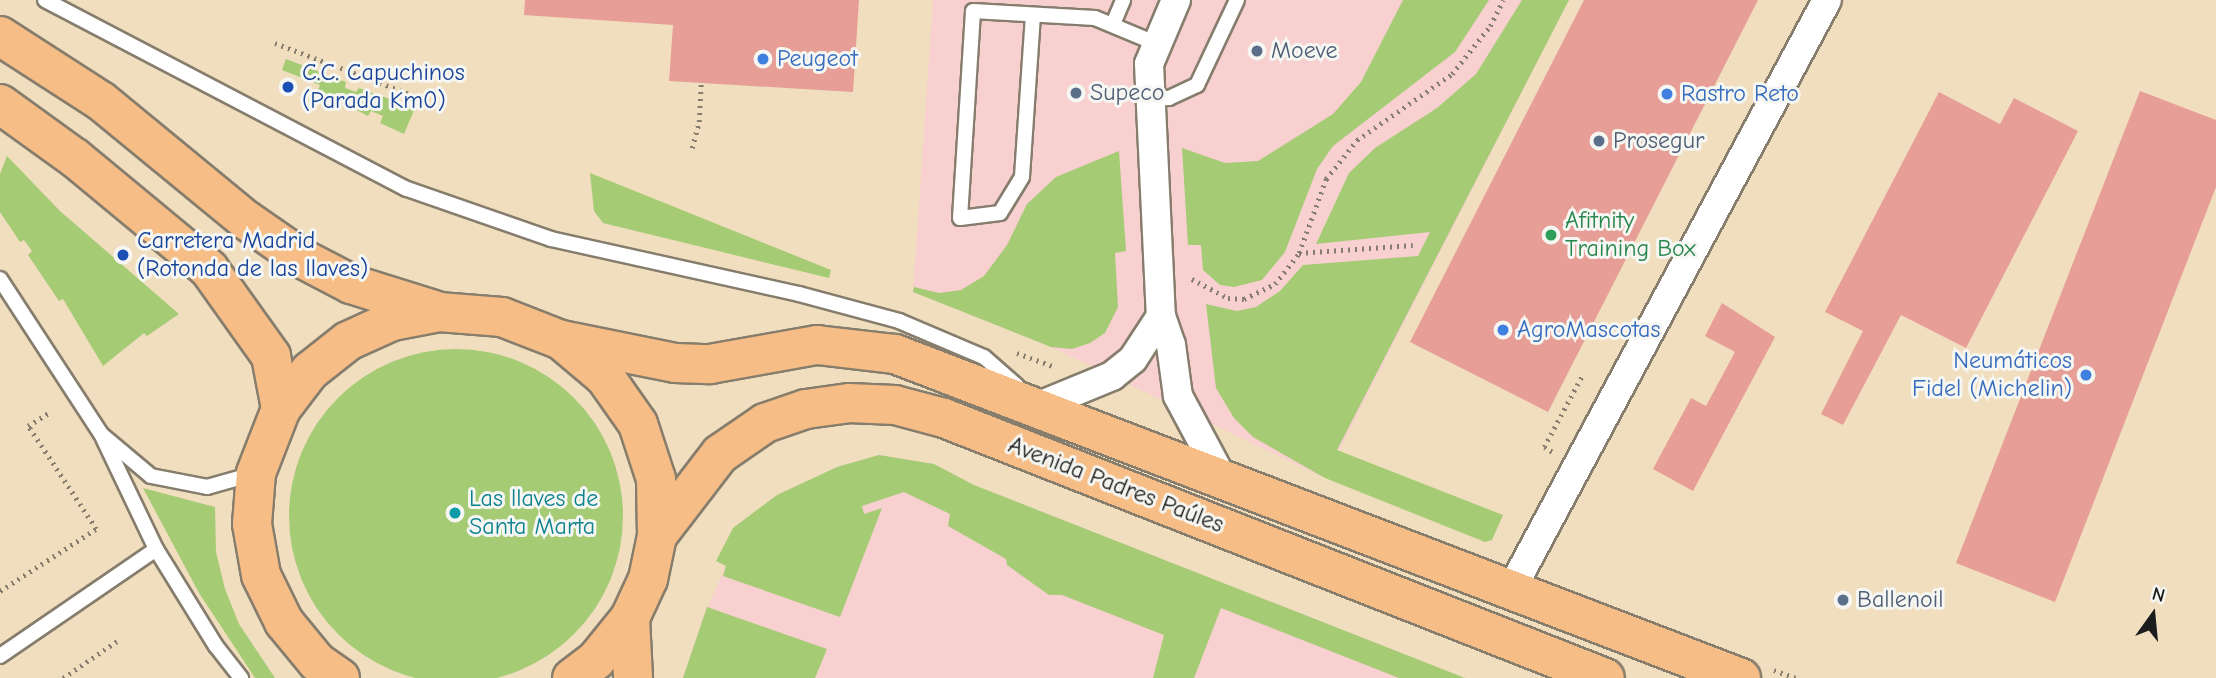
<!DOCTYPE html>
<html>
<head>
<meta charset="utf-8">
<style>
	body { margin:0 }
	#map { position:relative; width:2216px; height:678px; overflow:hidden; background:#f1debe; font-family:"Comic Neue",sans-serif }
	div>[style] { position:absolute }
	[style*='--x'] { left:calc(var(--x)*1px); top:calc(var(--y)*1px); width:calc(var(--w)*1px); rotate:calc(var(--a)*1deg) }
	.built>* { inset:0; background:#f7d0cf }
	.green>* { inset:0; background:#a5cb75 }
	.round { border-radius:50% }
	.building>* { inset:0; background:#e69e96 }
	.path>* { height:4.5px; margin-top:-2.25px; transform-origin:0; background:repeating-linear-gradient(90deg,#867d6d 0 2px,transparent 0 7px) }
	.roads { filter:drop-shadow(2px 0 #867d6d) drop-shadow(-2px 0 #867d6d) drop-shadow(0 2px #867d6d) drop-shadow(0 -2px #867d6d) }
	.lane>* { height:14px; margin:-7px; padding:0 7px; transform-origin:7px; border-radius:7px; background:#fff }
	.street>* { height:28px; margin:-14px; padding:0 14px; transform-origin:14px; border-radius:14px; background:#fff }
	.highway>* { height:38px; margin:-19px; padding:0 19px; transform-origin:19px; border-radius:19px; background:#f6be86 }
	.dots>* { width:19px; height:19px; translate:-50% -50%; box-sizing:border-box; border:4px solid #f6f6f2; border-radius:50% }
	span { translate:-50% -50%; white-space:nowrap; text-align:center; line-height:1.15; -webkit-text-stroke:6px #f6f6f2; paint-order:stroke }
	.service-label { font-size:24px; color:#4e5e75 }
	.left { translate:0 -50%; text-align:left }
	.shop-label { font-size:24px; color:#366cbe }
	.right { translate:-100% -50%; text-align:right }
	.transit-label { font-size:24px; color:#164399 }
	.leisure-label { font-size:24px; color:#27864d }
	.street-label { font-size:24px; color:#1c1c1c }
	.culture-label { font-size:24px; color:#0d838f }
	.north { position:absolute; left:2118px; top:580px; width:70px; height:70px; -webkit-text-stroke:5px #f6f6f2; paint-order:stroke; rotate:15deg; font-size:19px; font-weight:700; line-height:28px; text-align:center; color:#1c1c1c }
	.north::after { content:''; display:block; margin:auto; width:24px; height:32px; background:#1c1c1c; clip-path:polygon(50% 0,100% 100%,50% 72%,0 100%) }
</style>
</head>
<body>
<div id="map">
	<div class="built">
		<div style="clip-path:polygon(933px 0,1569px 0,1325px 478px,1051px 347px,913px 292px)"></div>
		<div style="clip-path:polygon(879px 455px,934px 464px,974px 485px,1465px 678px,683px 678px,703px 617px,726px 566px,716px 561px,733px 528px,777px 495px,837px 467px)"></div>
	</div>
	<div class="green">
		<div style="clip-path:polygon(1403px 0,1489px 0,1455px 52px,1333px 146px,1317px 169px,1285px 252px,1262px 280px,1234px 287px,1220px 285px,1203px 270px,1201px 245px,1188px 245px,1182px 148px,1225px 163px,1258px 161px,1333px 114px,1361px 82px)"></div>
		<div style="clip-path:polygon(1522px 0,1569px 0,1337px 450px,1503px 515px,1492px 540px,1485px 542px,1325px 478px,1253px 437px,1234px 418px,1216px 388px,1206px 304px,1237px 311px,1256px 307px,1280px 291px,1303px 265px,1418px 256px,1430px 232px,1316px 244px,1349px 173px,1375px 148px,1437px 108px,1476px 74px)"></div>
		<div style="clip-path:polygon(286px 59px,346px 82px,345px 88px,356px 92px,359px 88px,415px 108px,404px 134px,380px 123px,383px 116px,371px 111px,368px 116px,318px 90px,320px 85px,282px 70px)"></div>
		<div style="clip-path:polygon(1119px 151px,1126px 251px,1115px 253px,1118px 307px,1105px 333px,1090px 343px,1072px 349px,1051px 347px,913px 292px,914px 287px,939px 293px,961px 290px,984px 276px,1007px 245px,1027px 204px,1056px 177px)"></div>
		<div style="clip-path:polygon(7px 156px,60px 211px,179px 314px,147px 336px,144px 333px,103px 366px,63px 299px,59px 301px,28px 255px,32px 251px,24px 240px,20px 242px,0 212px,0 174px)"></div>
		<div style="clip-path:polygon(590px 173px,831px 270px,829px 278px,603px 223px,594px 211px)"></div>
		<div class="round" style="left:289px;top:349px;width:334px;height:334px"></div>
		<div style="clip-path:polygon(879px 455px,934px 464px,974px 485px,1465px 678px,1399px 678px,1221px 608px,1194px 678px,1153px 678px,1164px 635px,1062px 595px,1049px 595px,1007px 565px,1006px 559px,948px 526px,950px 514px,904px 492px,862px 506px,864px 514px,882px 508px,840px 617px,723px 576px,726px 566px,716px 561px,733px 528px,777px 495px,837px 467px)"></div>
		<div style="clip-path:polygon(143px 488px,215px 507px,216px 552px,225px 589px,239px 624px,275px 678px,255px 678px,199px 593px)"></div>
		<div style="clip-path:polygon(707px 607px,827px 649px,815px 678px,683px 678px)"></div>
	</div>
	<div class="building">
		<div style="clip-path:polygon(525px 0,859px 0,853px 92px,669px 81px,673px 25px,524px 15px)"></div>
		<div style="clip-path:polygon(1584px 0,1758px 0,1548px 412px,1410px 342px)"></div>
		<div style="clip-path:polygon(2140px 91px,2216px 120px,2216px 187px,2055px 602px,1956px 563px)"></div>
		<div style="clip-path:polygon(1939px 92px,2000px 124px,2014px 98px,2078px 131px,1966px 348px,1901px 315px,1843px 425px,1821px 414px,1863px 331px,1825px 312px)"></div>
		<div style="clip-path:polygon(1722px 303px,1775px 337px,1693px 491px,1653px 469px,1691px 398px,1706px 406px,1735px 352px,1705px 336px)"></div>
	</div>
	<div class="path">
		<div style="--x:275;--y:43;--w:174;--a:20.8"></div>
		<div style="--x:692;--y:148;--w:27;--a:-75"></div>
		<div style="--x:699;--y:122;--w:39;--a:-87"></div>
		<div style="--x:1299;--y:253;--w:114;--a:-4"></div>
		<div style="--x:1192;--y:279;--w:41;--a:27.8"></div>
		<div style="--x:1228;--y:298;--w:16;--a:4"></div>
		<div style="--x:1244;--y:299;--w:34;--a:-26"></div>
		<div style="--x:1275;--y:284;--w:39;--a:-52"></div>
		<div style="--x:1299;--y:253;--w:79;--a:-70"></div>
		<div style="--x:1326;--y:179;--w:50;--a:-51.5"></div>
		<div style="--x:1357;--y:140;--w:116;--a:-34.8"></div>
		<div style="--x:1452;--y:74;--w:61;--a:-51.6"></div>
		<div style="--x:1490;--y:26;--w:29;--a:-63"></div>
		<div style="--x:1017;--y:353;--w:37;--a:20"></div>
		<div style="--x:1552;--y:452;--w:9;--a:-148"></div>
		<div style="--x:1544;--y:447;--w:83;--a:-61.9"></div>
		<div style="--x:0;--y:591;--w:114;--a:-32.9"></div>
		<div style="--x:96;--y:529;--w:123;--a:-123.4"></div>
		<div style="--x:28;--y:426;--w:25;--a:-32"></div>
		<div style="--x:1774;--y:670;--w:23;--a:20"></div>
		<div style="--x:63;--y:678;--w:69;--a:-34.4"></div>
	</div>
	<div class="roads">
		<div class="lane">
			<div style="--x:45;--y:0;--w:408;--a:27.6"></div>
			<div style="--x:407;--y:189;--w:152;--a:19.1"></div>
			<div style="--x:551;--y:239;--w:254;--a:12.5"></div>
			<div style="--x:799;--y:294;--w:104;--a:15.1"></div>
			<div style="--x:899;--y:321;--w:92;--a:23"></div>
			<div style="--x:984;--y:357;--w:44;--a:41.3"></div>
			<div style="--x:1033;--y:15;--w:162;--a:93.9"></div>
			<div style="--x:1022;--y:177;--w:42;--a:121.4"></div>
			<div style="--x:1000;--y:213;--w:40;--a:172.9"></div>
			<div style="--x:960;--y:218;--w:207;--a:-86.4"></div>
			<div style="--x:973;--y:11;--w:122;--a:3.3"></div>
			<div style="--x:1095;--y:18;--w:65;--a:22.6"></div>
			<div style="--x:1113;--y:24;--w:26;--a:-67"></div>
			<div style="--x:1150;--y:99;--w:19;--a:-3"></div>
			<div style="--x:1169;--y:98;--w:31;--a:-25"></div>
			<div style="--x:1197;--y:85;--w:94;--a:-64.8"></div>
			<div style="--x:0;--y:279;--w:185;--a:56.9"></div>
			<div style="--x:101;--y:434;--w:65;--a:40"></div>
			<div style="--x:151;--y:476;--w:57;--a:11.1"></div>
			<div style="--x:207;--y:487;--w:48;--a:-15.8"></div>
			<div style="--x:103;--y:438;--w:123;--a:64.5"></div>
			<div style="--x:156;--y:549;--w:114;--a:58.3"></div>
			<div style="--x:216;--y:646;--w:41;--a:52"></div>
			<div style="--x:0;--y:656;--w:189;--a:-34.4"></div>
		</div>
		<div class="street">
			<div style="--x:1176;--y:0;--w:69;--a:112.9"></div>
			<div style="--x:1149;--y:64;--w:252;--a:87.3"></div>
			<div style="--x:1161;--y:316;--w:31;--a:71"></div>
			<div style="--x:1171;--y:345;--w:51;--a:82.2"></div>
			<div style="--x:1178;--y:396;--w:95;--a:61.8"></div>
			<div style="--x:1039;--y:406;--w:79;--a:-22.3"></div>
			<div style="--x:1112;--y:376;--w:27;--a:-39"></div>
			<div style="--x:1133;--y:359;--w:51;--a:-56.9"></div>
			<div style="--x:1511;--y:590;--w:669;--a:-61.83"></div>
		</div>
		<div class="highway">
			<div style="--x:0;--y:36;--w:120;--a:32.8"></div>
			<div style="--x:101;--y:101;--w:188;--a:39.4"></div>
			<div style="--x:246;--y:220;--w:67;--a:34.6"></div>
			<div style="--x:301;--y:258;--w:56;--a:27.5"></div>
			<div style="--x:351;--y:284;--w:87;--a:17.4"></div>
			<div style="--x:0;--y:104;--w:92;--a:35.8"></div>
			<div style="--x:75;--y:158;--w:174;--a:39.6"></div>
			<div style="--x:209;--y:269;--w:107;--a:54.5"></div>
			<div style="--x:271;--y:356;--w:54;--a:79.3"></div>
			<div style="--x:561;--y:340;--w:116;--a:11.4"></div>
			<div style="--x:675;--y:363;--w:35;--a:2"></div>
			<div style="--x:710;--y:364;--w:109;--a:-10.1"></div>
			<div style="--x:817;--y:345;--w:79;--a:6.6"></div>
			<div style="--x:895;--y:354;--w:906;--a:20.96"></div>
			<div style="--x:657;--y:536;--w:103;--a:-52.5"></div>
			<div style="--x:720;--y:454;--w:55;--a:-34.6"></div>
			<div style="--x:765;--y:423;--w:43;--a:-18.9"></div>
			<div style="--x:806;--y:409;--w:43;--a:-7.9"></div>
			<div style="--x:849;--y:403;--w:46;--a:2.5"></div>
			<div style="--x:895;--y:405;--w:51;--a:14.9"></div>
			<div style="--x:944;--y:418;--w:710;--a:21.47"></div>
			<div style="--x:630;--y:618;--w:60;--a:87.1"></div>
			<div style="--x:340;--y:678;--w:28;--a:-145"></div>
			<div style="--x:317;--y:662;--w:52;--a:-129.5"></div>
			<div style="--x:284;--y:622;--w:52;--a:-116.1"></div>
			<div style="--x:261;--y:575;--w:52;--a:-100"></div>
			<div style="--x:252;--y:524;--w:51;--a:-85.5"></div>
			<div style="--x:256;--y:473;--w:69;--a:-68.7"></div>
			<div style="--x:281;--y:409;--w:48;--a:-52.7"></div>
			<div style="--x:310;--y:371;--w:48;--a:-38.3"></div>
			<div style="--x:348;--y:341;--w:48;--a:-24.4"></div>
			<div style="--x:392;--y:321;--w:48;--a:-10.8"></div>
			<div style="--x:439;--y:312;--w:63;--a:4.5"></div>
			<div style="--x:502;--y:317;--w:63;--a:21.3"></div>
			<div style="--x:561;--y:340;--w:57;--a:40.1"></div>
			<div style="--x:605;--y:377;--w:57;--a:54.9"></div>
			<div style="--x:638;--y:424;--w:58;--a:71.9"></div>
			<div style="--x:656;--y:479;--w:57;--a:89"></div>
			<div style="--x:657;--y:536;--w:44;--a:101.8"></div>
			<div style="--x:648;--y:579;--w:43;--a:114.8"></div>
			<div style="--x:630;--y:618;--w:54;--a:129"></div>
			<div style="--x:596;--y:660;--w:30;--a:143"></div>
		</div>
	</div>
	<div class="dots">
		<div style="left:1257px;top:51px;background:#5c6f8a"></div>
		<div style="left:763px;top:59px;background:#3f7fe0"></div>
		<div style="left:288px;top:87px;background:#1a4fb4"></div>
		<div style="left:1076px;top:93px;background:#5c6f8a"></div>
		<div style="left:1667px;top:94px;background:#3f7fe0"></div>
		<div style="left:1599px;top:141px;background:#5c6f8a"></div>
		<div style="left:1551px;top:235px;background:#2e9e5b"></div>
		<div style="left:123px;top:255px;background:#1a4fb4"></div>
		<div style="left:1503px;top:330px;background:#3f7fe0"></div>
		<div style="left:2086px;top:375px;background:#3f7fe0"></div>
		<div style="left:455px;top:513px;background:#0f9aa8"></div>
		<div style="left:1843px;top:600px;background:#5c6f8a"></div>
	</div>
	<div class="service-label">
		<span class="left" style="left:1271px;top:51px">Moeve</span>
		<span class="left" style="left:1090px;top:93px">Supeco</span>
		<span class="left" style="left:1613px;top:141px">Prosegur</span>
		<span class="left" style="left:1857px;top:600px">Ballenoil</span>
	</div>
	<div class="shop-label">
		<span class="left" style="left:777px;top:59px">Peugeot</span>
		<span class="left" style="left:1681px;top:94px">Rastro Reto</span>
		<span class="left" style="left:1517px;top:330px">AgroMascotas</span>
		<span class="right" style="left:2072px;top:375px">Neumáticos<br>Fidel (Michelin)</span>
	</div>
	<div class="transit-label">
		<span class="left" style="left:302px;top:87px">C.C. Capuchinos<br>(Parada Km0)</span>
		<span class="left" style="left:137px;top:255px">Carretera Madrid<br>(Rotonda de las llaves)</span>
	</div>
	<div class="leisure-label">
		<span class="left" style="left:1565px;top:235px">Afitnity<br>Training Box</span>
	</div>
	<div class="street-label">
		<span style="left:1116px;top:485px;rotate:21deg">Avenida Padres Paúles</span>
	</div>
	<div class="culture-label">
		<span class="left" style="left:469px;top:513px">Las llaves de<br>Santa Marta</span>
	</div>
	<div class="north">N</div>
</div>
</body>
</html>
